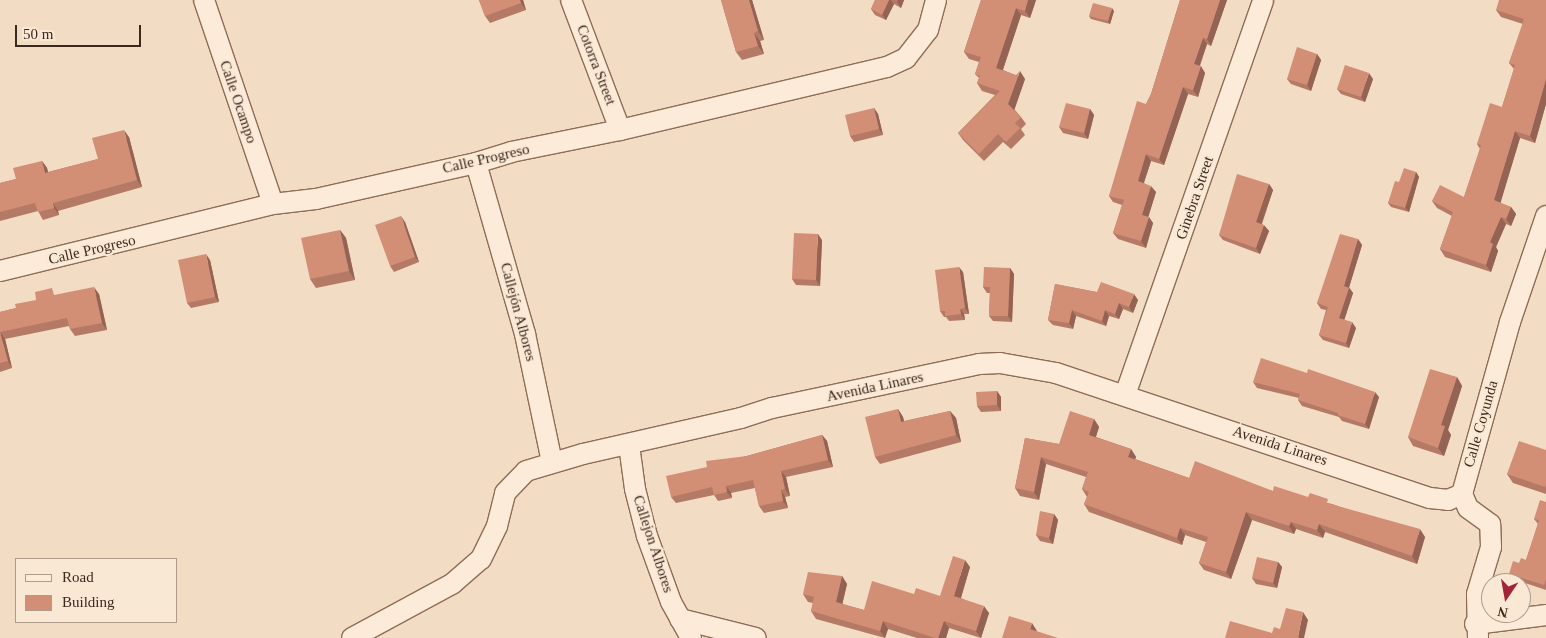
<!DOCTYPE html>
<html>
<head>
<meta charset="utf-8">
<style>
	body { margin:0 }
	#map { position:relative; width:1546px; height:638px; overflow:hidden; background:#f2dcc4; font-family:Georgia,serif }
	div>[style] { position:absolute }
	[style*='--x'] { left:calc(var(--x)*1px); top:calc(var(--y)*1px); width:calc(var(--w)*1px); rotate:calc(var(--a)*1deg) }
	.roads { filter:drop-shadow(1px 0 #8e6c58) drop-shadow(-1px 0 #8e6c58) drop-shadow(0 1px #8e6c58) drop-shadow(0 -1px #8e6c58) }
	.minor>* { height:20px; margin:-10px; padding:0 10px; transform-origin:10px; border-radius:10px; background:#fcebd8 }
	.wall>* { inset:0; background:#b57a65 }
	.shaded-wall>* { inset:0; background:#946353 }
	.building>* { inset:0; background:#d38e76 }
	span { translate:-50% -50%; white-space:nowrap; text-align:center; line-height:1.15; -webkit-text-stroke:4.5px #f9e8d4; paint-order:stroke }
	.street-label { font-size:15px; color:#3d281d }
	.legend { position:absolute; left:15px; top:558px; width:162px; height:65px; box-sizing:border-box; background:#f9e8d4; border:1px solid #ae9b8b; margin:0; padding:6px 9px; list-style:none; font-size:15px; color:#3d281d }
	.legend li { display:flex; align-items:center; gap:10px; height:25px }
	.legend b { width:25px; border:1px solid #ae9b8b }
	.north { position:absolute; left:1481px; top:573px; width:50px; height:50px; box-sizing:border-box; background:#f9e8d4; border:1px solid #ae9b8b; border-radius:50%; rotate:192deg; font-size:14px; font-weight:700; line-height:20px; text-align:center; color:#3d281d }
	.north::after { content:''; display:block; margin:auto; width:18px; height:22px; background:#a32339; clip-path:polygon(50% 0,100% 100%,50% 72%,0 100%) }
	.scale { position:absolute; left:15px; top:25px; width:126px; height:22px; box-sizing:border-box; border:2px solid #3d281d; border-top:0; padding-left:6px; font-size:15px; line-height:18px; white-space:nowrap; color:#3d281d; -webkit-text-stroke:4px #f9e8d4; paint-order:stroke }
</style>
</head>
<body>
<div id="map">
	<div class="roads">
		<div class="minor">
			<div style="--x:204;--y:0;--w:215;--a:71.3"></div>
			<div style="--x:571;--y:0;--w:139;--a:69.3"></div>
			<div style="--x:476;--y:163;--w:178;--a:74"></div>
			<div style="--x:525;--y:334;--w:131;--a:78.1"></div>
			<div style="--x:0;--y:271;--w:281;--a:-13.8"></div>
			<div style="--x:273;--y:204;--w:43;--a:-6.6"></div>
			<div style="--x:316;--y:199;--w:164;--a:-12.7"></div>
			<div style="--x:476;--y:163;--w:37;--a:-17"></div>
			<div style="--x:511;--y:152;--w:111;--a:-11.4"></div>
			<div style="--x:620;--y:130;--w:274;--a:-13.3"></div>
			<div style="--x:887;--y:67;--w:21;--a:-25"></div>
			<div style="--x:906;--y:58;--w:36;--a:-52"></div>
			<div style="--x:928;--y:30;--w:31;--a:-75"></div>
			<div style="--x:1125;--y:395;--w:418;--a:-70.7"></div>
			<div style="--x:629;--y:445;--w:44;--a:82.2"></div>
			<div style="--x:635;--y:489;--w:49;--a:75.7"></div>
			<div style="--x:647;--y:536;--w:70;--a:70"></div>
			<div style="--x:671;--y:602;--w:41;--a:60.9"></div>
			<div style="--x:680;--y:619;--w:78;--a:14"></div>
			<div style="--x:1475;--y:624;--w:72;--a:-7.2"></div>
			<div style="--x:352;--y:638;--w:114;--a:-28.4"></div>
			<div style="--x:452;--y:584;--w:38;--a:-41"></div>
			<div style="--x:481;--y:559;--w:37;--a:-64"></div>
			<div style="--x:497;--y:526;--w:34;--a:-76"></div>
			<div style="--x:505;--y:493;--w:30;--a:-46"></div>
			<div style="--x:526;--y:471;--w:59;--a:-16.6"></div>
			<div style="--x:583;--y:454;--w:162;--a:-12.8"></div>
			<div style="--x:741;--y:418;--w:33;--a:-18"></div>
			<div style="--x:772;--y:408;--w:212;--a:-12"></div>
			<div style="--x:979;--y:364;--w:21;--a:-3"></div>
			<div style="--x:1000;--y:363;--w:57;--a:10.1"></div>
			<div style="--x:1056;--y:373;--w:394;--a:18.5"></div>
			<div style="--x:1430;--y:498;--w:18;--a:6"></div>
			<div style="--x:1448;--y:500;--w:15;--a:-23"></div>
			<div style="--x:1478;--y:638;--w:44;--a:-91.3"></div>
			<div style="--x:1477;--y:594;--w:49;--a:-73.4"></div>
			<div style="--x:1491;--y:547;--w:23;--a:-92"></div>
			<div style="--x:1490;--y:524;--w:27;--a:-144"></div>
			<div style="--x:1468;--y:508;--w:15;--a:-113"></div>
			<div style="--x:1462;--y:494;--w:179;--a:-74.4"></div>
			<div style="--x:1510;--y:322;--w:112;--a:-71.2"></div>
		</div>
	</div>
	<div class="wall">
		<div style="clip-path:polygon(479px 0,523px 0,526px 10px,490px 23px,485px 16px)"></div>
		<div style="clip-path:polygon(721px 0,752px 0,764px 40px,760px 41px,764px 54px,742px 60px,736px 52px)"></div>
		<div style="clip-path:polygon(875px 0,904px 0,901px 8px,894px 4px,886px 20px,875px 15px,871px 9px)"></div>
		<div style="clip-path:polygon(981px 0,1036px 0,1030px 18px,1021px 15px,1003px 70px,1025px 79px,1014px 109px,1021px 117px,1026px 124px,1021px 129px,1025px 135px,1011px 149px,1003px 142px,984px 161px,963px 140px,958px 133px,995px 95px,982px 91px,977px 83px,979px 78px,975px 74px,979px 62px,969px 59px,964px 52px)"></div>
		<div style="clip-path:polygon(1180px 0,1227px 0,1211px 46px,1207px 44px,1200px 66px,1205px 73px,1198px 97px,1188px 94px,1164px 165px,1151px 161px,1144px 183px,1156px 192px,1148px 217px,1153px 223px,1146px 248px,1118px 239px,1113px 233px,1122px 205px,1113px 202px,1109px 196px,1146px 104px,1151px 94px)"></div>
		<div style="clip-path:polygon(1546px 0,1546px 104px,1535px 143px,1520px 138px,1500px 203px,1511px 207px,1516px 214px,1511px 226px,1506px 224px,1496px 247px,1498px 251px,1491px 272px,1445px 257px,1440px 249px,1452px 216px,1437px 208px,1432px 201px,1464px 197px,1480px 149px,1477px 144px,1502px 107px,1514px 69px,1509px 63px,1523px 24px,1501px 17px,1496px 10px)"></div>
		<div style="clip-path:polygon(1114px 11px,1110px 24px,1091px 19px,1089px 16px)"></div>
		<div style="clip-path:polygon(1317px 54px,1321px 60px,1311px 91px,1291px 84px,1287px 79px)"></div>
		<div style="clip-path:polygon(1373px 79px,1365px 102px,1341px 94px,1337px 89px)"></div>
		<div style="clip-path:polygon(874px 108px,878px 114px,883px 135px,854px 142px,850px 136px)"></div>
		<div style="clip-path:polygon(1090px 109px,1094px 115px,1088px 139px,1063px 133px,1059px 127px)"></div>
		<div style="clip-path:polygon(129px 137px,142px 187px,58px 211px,59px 215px,43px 220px,38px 211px,0 221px,0 183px,16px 179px,42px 161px,47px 168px,48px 172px,98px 159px)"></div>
		<div style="clip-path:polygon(1416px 172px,1419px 177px,1409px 212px,1391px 207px,1388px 203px,1399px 182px)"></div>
		<div style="clip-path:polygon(1269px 184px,1273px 190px,1262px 224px,1269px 231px,1260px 254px,1223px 240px,1219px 235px)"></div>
		<div style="clip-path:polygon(405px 222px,419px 262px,394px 272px,390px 266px)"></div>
		<div style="clip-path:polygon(340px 230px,346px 238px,355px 280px,316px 288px,310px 279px)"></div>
		<div style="clip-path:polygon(1358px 239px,1362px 245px,1349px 287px,1353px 293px,1344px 320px,1356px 328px,1349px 348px,1323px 340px,1319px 335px,1326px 310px,1321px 309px,1317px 303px)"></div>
		<div style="clip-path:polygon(822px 240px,820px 286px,796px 285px,792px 279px)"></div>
		<div style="clip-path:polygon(210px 260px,219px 302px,191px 308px,187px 303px)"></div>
		<div style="clip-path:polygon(1010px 268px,1014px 274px,1012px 322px,993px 321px,989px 316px,990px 293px,987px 293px,983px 287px)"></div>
		<div style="clip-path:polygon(963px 272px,969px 314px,964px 314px,965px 320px,949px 321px,946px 317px,944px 317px,940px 311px)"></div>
		<div style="clip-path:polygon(1055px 284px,1138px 300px,1133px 313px,1123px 309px,1119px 319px,1109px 316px,1106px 326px,1076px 316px,1073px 329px,1053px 325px,1048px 320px)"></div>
		<div style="clip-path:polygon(99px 294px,107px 330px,75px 336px,70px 329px,69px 326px,5px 339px,12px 368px,0 372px,0 312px,16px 308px,57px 295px)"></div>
		<div style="clip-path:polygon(1457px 377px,1462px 386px,1448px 430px,1451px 435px,1444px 456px,1413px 446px,1408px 437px)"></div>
		<div style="clip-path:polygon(1253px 382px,1379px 397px,1369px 429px,1342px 421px,1339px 417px,1302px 406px,1298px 400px,1299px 398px,1257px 388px)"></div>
		<div style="clip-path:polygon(997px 391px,1001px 397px,1001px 411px,981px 412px,977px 406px)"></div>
		<div style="clip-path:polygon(898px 409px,903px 417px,904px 421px,950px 411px,956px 418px,961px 442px,880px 464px,875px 457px)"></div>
		<div style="clip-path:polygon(1094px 419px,1099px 427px,1096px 437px,1131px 449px,1136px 457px,1135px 459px,1189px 478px,1273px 491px,1332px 504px,1425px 537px,1417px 564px,1325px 532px,1323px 538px,1296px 529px,1294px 534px,1252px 520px,1231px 579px,1204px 570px,1199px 563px,1206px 542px,1185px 535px,1182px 545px,1089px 512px,1084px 504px,1087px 497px,1082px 489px,1086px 477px,1046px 464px,1039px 500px,1020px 496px,1015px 488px,1025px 438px,1059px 444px)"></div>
		<div style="clip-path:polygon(822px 435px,827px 441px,833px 467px,786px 477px,790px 496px,785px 497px,788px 508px,764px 513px,759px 506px,755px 488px,731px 493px,732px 498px,718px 501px,714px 495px,676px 503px,671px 497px,707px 467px)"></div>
		<div style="clip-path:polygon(1546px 450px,1546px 494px,1513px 483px,1507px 474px)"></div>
		<div style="clip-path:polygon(1546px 502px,1546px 590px,1513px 579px,1509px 574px,1519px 563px,1526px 560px,1538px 524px,1534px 519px)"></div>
		<div style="clip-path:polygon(1054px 514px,1058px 520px,1053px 544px,1040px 541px,1036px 535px)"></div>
		<div style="clip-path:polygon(1278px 562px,1282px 567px,1277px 588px,1256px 584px,1252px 578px)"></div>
		<div style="clip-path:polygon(970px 567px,961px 598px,989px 613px,981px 638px,949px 628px,946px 638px,917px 638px,888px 629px,885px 638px,816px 619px,811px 611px,813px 603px,808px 602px,803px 594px,842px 576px,847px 584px,842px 604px,864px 610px,914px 594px,940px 596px)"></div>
	</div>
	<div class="shaded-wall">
		<div style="clip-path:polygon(520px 0,523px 0,526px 10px,521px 3px)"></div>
		<div style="clip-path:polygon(749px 0,752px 0,764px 40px,758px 31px)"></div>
		<div style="clip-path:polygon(889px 0,891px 0,894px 4px,886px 20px,882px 15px)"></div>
		<div style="clip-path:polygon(898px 0,904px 0,901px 8px,897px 2px)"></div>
		<div style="clip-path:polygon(1028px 0,1036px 0,1030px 18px,1025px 11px)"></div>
		<div style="clip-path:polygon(1220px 0,1227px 0,1211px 46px,1207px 39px)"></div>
		<div style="clip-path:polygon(1016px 8px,1021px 15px,1001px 75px,996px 68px)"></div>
		<div style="clip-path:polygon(1112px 8px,1114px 11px,1110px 24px,1108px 21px)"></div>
		<div style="clip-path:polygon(754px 33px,760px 41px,764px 54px,758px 46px)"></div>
		<div style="clip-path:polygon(1203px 38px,1207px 44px,1198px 70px,1194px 64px)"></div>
		<div style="clip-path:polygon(1317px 54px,1321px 60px,1311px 91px,1307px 85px)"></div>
		<div style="clip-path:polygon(1201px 66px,1205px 73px,1198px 97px,1193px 90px)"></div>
		<div style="clip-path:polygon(1020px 71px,1025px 79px,1014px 111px,1008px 104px)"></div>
		<div style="clip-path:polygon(1369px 73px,1373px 79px,1365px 102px,1361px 97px)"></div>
		<div style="clip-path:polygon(1546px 79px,1546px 104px,1535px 143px,1530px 136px)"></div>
		<div style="clip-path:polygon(1183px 87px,1188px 94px,1164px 165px,1159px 159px)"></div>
		<div style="clip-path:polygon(874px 108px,878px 114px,883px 135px,879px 129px)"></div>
		<div style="clip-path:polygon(1090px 109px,1094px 115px,1088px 139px,1084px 133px)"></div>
		<div style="clip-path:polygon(124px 130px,129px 137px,142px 187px,137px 180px)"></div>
		<div style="clip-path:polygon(1515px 131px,1520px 138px,1499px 208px,1494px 200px)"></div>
		<div style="clip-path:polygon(1146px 154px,1151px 161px,1142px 188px,1138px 181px)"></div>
		<div style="clip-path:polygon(42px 161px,47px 168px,50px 180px,45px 173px)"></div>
		<div style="clip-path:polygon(1416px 172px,1419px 177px,1409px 212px,1405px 208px)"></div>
		<div style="clip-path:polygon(1269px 184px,1273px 190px,1260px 228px,1256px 222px)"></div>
		<div style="clip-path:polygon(1151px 186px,1156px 192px,1147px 221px,1142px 215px)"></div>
		<div style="clip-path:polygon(53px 203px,58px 211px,59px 215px,54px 208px)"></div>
		<div style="clip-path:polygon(1511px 207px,1516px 214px,1511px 226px,1506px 219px)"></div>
		<div style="clip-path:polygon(401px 216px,405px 222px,419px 262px,415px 257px)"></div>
		<div style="clip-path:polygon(1149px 217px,1153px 223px,1146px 248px,1141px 241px)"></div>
		<div style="clip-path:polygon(1501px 217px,1506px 224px,1496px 247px,1498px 251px,1491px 272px,1486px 265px,1490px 242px)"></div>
		<div style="clip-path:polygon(1264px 225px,1269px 231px,1260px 254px,1256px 248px)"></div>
		<div style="clip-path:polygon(340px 230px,346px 238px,355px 280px,349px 271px)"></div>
		<div style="clip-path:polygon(818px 234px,822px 240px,820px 286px,816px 280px)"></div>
		<div style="clip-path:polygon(1358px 239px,1362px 245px,1348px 291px,1344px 286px)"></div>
		<div style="clip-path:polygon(206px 254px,210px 260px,219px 302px,215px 297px)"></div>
		<div style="clip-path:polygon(959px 267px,963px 272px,969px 314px,965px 308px)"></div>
		<div style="clip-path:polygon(1010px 268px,1014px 274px,1012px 322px,1008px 316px)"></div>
		<div style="clip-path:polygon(94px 287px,99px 294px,107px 330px,102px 323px)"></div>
		<div style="clip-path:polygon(1349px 288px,1353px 293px,1343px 324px,1339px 318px)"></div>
		<div style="clip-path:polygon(1134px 294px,1138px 300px,1133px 313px,1129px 307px)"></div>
		<div style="clip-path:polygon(1119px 303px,1123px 309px,1119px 319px,1115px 314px)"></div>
		<div style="clip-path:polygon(960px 309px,964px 314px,965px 320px,961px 314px)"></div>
		<div style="clip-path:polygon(1072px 310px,1076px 316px,1073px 329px,1069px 323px)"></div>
		<div style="clip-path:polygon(1105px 310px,1109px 316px,1106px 326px,1102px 321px)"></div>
		<div style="clip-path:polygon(1352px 322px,1356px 328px,1349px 348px,1346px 343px)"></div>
		<div style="clip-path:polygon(0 332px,5px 339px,12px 368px,8px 361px)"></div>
		<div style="clip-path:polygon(1457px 377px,1462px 386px,1448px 430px,1451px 435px,1444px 456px,1438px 448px,1441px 425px)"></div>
		<div style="clip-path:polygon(997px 391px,1001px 397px,1001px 411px,997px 405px)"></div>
		<div style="clip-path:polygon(1375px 392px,1379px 397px,1369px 429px,1365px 424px)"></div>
		<div style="clip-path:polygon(898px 409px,903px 417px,906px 429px,901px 422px)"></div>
		<div style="clip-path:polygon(950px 411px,956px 418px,961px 442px,956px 435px)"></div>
		<div style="clip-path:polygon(1094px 419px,1099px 427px,1094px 442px,1089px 435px)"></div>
		<div style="clip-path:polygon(822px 435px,827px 441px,833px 467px,828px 460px)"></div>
		<div style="clip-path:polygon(1131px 449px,1136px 457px,1133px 464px,1128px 457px)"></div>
		<div style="clip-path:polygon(1041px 457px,1046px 464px,1039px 500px,1034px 492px)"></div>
		<div style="clip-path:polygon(781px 471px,786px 477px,790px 496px,785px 489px)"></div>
		<div style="clip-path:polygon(726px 486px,731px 493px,732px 498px,727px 492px)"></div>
		<div style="clip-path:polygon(781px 490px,785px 497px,788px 508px,783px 501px)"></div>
		<div style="clip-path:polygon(1246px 512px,1252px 520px,1231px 579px,1226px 572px)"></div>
		<div style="clip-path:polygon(1054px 514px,1058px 520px,1053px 544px,1049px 538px)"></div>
		<div style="clip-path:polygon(1291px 522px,1296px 529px,1294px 534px,1289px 526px)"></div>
		<div style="clip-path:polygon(1319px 524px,1325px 532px,1323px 538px,1317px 530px)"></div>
		<div style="clip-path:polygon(1180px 528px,1185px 535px,1182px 545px,1177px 538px)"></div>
		<div style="clip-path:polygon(1420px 529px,1425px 537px,1417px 564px,1412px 556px)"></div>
		<div style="clip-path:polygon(965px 560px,970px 567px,959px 604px,954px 596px)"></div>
		<div style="clip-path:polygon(1278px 562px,1282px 567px,1277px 588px,1273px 583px)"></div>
		<div style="clip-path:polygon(842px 576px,847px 584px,841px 610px,836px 602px)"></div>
		<div style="clip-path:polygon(984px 606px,989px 613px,981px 638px,976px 631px)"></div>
		<div style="clip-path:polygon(1303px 612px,1308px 620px,1304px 638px,1298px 638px,1298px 637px)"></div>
		<div style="clip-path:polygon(883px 621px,888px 629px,885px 638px,880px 631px)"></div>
		<div style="clip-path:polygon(944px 621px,949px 628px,946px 638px,938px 638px)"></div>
		<div style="clip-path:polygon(1032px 623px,1037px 631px,1035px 637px,1030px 629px)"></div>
	</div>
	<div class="building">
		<div style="clip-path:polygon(479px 0,520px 0,521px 3px,485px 16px)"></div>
		<div style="clip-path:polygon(721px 0,749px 0,758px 31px,754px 33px,758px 46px,736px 52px)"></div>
		<div style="clip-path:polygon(875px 0,889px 0,882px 15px,871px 9px)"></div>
		<div style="clip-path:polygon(981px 0,1028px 0,1025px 11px,1016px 8px,996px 68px,1016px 75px,1020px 71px,1008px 104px,1021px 117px,1015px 123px,1020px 128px,1006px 142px,998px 134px,979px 154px,958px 133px,1000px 91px,977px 83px,980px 76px,975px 74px,981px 57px,964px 52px)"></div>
		<div style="clip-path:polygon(1180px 0,1220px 0,1207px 39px,1203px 38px,1194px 64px,1201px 66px,1193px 90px,1183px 87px,1159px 159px,1146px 154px,1138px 181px,1151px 186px,1142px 215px,1149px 217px,1141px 241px,1113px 233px,1124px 200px,1109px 196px,1137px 101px,1146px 104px,1151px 94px)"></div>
		<div style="clip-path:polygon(1499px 0,1546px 0,1546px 79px,1530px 136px,1515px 131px,1494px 200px,1511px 207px,1506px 219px,1501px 217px,1490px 242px,1493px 244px,1486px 265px,1440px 249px,1453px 212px,1432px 201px,1440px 185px,1464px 197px,1481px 145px,1477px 144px,1490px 103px,1502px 107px,1515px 65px,1509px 63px,1524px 19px,1496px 10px)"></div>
		<div style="clip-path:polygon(1093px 3px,1112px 8px,1108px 21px,1089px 16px)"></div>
		<div style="clip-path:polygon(1297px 47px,1317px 54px,1307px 85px,1287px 79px)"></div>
		<div style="clip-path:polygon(1345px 65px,1369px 73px,1361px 97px,1337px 89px)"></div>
		<div style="clip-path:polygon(1066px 103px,1090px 109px,1084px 133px,1059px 127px)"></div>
		<div style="clip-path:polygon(874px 108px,879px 129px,850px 136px,845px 115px)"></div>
		<div style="clip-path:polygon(124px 130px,137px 180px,53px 203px,54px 208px,38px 212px,35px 203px,0 212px,0 183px,16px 179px,13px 168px,42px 161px,45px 173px,98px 159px,92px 138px)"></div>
		<div style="clip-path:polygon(1404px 168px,1416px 172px,1405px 208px,1388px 203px,1395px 181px,1399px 182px)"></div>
		<div style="clip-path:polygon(1237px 174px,1269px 184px,1256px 222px,1264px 225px,1256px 248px,1219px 235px)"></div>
		<div style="clip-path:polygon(401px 216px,415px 257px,390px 266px,375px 225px)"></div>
		<div style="clip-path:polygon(340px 230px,349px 271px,310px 279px,301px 238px)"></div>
		<div style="clip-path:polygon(794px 233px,818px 234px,816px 280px,792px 279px)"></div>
		<div style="clip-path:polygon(1340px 234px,1358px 239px,1344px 286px,1349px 288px,1339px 318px,1352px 322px,1346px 343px,1319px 335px,1328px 307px,1317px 303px)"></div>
		<div style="clip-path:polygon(206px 254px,215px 297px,187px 303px,178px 260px)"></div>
		<div style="clip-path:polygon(959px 267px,965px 308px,960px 309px,961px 314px,945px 316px,945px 311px,940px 311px,935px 270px)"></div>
		<div style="clip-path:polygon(984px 267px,1010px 268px,1008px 316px,989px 316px,990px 287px,983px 287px)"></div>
		<div style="clip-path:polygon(1101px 282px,1134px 294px,1129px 307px,1119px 303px,1115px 314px,1105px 310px,1102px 321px,1072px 310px,1069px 323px,1048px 320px,1055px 284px,1097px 292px)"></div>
		<div style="clip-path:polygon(94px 287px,102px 323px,70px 329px,67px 318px,0 332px,8px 361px,0 363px,0 312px,16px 308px,15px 304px,36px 300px,35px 292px,52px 288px,54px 295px)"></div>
		<div style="clip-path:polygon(1261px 358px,1307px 373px,1308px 369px,1375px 392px,1365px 424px,1338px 415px,1338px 413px,1298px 400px,1300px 394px,1253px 382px)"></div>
		<div style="clip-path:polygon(1430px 369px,1457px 377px,1441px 425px,1445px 426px,1438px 448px,1408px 437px)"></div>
		<div style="clip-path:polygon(997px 391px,997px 405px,977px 406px,976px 392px)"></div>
		<div style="clip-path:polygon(898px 409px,901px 422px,950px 411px,956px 435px,875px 457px,865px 417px)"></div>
		<div style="clip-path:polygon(1070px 411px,1094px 419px,1089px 435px,1131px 449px,1128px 457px,1189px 478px,1195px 461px,1273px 491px,1274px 486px,1308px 497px,1310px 493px,1328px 499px,1327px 503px,1420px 529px,1412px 556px,1319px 524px,1317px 530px,1291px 522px,1289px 526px,1246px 512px,1226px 572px,1199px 563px,1208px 537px,1180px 528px,1177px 538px,1084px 504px,1089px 492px,1082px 489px,1088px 472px,1041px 457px,1034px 492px,1015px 488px,1025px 438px,1059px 444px)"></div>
		<div style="clip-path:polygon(822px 435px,828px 460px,781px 471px,785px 489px,781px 490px,783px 501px,759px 506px,753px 480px,726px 486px,727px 492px,714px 495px,712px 487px,671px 497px,666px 476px,707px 467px,706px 461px,747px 456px)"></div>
		<div style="clip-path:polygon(1519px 441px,1546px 450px,1546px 484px,1545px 487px,1507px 474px)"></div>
		<div style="clip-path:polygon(1540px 500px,1546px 502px,1546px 579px,1544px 585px,1509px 574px,1513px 561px,1519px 563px,1521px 558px,1526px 560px,1539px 520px,1534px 519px)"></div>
		<div style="clip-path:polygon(1040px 511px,1054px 514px,1049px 538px,1036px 535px)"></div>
		<div style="clip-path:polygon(953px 556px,965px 560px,954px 596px,984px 606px,976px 631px,944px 621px,938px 638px,935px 638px,883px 621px,880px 631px,811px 611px,814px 597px,803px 594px,808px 572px,842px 576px,836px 602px,864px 610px,872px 581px,914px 594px,916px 588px,940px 596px)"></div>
		<div style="clip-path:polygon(1257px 557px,1278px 562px,1273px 583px,1252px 578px)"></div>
		<div style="clip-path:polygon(1286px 608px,1303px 612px,1298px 637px,1300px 638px,1225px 638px,1230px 621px,1272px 633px,1274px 627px,1280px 629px)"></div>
		<div style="clip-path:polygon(1009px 616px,1032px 623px,1030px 629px,1058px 638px,1002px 638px)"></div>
	</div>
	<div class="street-label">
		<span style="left:596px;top:65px;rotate:69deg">Cotorra Street</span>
		<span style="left:238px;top:102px;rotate:71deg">Calle Ocampo</span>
		<span style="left:486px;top:159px;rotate:-13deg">Calle Progreso</span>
		<span style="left:1195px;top:198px;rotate:-71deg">Ginebra Street</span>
		<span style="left:92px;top:250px;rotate:-13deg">Calle Progreso</span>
		<span style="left:518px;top:312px;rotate:75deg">Callejón Albores</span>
		<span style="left:875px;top:387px;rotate:-12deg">Avenida Linares</span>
		<span style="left:1481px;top:424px;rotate:-74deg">Calle Coyunda</span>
		<span style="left:1280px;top:446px;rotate:18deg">Avenida Linares</span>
		<span style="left:653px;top:544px;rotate:72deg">Callejon Albores</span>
	</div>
	<ul class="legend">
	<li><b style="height:6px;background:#fcebd8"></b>Road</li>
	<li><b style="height:14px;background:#d38e76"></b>Building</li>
	</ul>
	<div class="north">N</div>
	<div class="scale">50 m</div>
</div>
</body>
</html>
